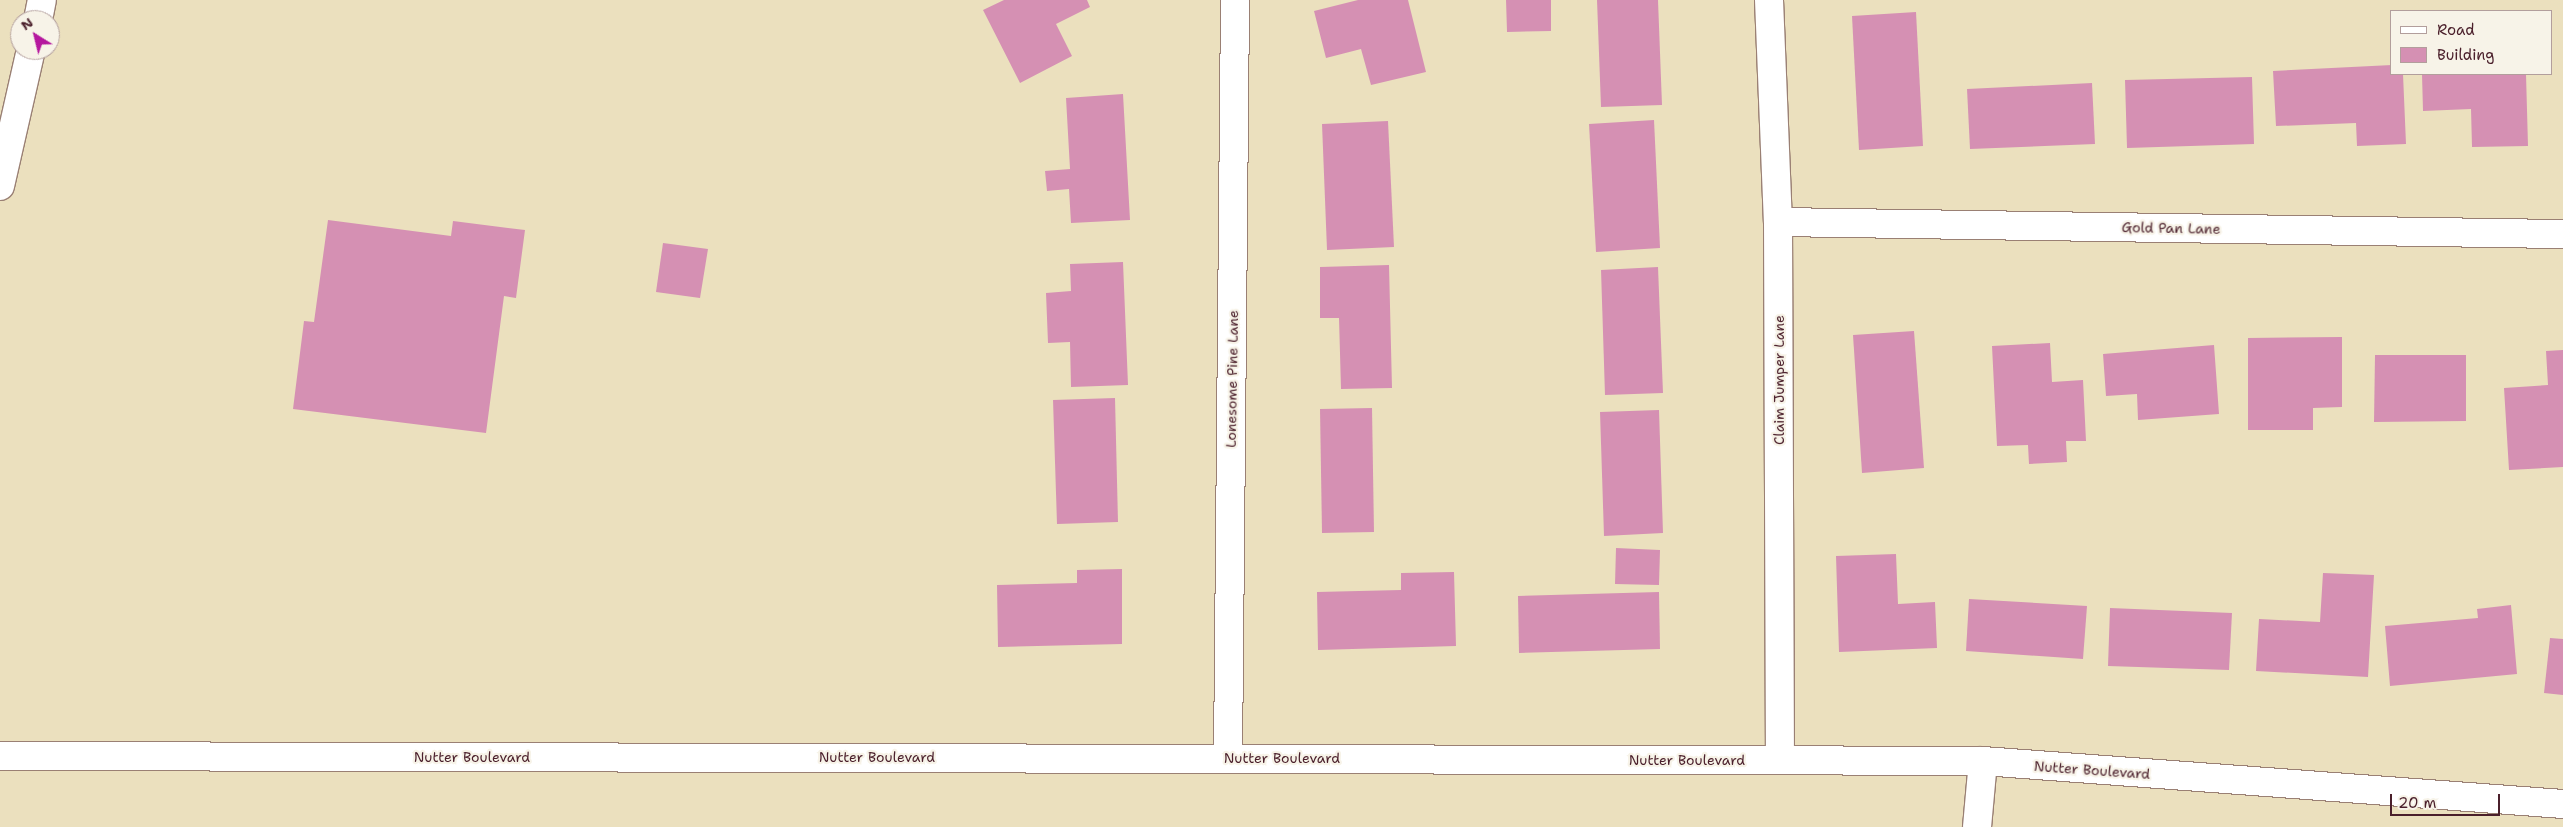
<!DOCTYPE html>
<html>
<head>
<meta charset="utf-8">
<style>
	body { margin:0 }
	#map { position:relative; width:2563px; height:827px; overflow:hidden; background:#ebe0be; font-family:"Shantell Sans",sans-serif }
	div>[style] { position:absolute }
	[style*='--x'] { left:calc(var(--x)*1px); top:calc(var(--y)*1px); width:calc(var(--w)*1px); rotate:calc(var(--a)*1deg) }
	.building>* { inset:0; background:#d590b3 }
	.roads { filter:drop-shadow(1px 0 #9a8074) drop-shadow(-1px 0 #9a8074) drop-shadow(0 1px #9a8074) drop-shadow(0 -1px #9a8074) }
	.minor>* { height:28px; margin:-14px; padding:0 14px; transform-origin:14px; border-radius:14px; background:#fff }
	span { translate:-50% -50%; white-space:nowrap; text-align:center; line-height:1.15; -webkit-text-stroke:4.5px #f7f3e8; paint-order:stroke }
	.street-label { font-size:14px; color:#4a1f2b }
	.legend { position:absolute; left:2390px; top:10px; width:162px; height:65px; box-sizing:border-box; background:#f7f3e8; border:1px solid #b29e9c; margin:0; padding:6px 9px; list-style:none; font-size:15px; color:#4a1f2b }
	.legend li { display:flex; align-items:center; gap:10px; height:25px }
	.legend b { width:25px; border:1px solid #b29e9c }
	.north { position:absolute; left:10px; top:10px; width:50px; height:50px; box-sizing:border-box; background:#f7f3e8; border:1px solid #b29e9c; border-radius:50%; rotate:324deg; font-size:14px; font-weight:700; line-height:20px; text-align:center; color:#4a1f2b }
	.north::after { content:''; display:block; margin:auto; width:18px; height:22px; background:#b5179e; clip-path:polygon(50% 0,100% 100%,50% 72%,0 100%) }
	.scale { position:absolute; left:2390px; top:794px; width:110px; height:22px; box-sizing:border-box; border:2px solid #4a1f2b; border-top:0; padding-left:6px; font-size:15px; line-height:18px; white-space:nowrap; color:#4a1f2b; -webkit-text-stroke:4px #f7f3e8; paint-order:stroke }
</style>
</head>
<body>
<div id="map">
	<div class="building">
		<div style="clip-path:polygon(1004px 0,1087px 0,1090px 7px,1056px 24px,1072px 56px,1020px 83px,983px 10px)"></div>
		<div style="clip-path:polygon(1358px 0,1408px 0,1426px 72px,1371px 85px,1361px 49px,1326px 58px,1314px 11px)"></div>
		<div style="clip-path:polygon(1506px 0,1551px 0,1551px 31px,1507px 32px)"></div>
		<div style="clip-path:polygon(1597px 0,1658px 0,1662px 105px,1601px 107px)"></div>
		<div style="clip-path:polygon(1916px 12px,1923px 146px,1859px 150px,1852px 16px)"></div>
		<div style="clip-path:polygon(2392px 65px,2392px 74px,2403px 74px,2406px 144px,2357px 146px,2356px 123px,2276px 126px,2273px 71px)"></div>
		<div style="clip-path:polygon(2422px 74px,2526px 74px,2528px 146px,2472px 147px,2471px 109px,2423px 111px)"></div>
		<div style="clip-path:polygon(2252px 77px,2254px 144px,2127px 148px,2125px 80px)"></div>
		<div style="clip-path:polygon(2092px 83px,2095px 144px,1970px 149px,1967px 89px)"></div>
		<div style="clip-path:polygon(1123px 94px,1130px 220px,1071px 223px,1069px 189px,1047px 191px,1045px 171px,1070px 169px,1066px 98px)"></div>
		<div style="clip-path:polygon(1654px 120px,1660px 248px,1596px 252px,1589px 124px)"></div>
		<div style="clip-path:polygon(1388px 121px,1394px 247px,1327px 250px,1322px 124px)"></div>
		<div style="clip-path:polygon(328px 220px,451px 236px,453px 221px,525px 230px,516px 298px,504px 296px,486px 433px,293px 409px,304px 321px,314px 322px)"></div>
		<div style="clip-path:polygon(663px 243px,708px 249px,700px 298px,656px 292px)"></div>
		<div style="clip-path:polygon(1123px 262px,1128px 385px,1071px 387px,1070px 342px,1048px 343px,1046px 293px,1071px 291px,1070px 264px)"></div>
		<div style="clip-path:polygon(1389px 265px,1392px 388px,1341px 389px,1339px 318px,1320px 318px,1320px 267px)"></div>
		<div style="clip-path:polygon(1658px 267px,1663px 393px,1605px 395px,1601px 270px)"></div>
		<div style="clip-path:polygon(1914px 331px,1924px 468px,1862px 473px,1853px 335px)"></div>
		<div style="clip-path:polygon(2342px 337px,2342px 407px,2313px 408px,2313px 430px,2248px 430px,2248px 338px)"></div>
		<div style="clip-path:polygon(2050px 343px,2052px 382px,2083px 380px,2086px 441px,2066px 441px,2067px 462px,2029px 464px,2028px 445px,1997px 446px,1992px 346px)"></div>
		<div style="clip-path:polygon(2214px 345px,2219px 414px,2138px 420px,2137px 394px,2106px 396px,2103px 354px)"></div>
		<div style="clip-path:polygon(2563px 350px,2563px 467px,2509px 470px,2504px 388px,2548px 385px,2546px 351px)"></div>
		<div style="clip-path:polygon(2375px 355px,2466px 355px,2466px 421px,2374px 422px)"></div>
		<div style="clip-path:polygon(1115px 398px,1118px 522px,1057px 524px,1053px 400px)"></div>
		<div style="clip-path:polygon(1372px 408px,1374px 532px,1322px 533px,1320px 409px)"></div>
		<div style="clip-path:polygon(1659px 410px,1663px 533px,1604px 536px,1600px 412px)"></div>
		<div style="clip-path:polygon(1616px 548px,1660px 550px,1659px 585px,1615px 584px)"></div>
		<div style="clip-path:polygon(1896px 554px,1898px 604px,1935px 602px,1937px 648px,1839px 652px,1836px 556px)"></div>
		<div style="clip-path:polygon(1122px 569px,1122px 644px,998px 647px,997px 585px,1077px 583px,1077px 570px)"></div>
		<div style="clip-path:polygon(1454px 572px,1456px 646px,1318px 650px,1317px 592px,1401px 590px,1401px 573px)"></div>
		<div style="clip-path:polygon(2323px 573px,2374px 575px,2368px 677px,2256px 671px,2259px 619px,2320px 622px)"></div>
		<div style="clip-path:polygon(1659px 592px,1660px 649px,1519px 653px,1518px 596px)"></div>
		<div style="clip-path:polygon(1969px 599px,2087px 606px,2083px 659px,1966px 651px)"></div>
		<div style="clip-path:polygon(2511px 605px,2517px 674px,2390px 686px,2385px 626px,2478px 618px,2477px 609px)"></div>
		<div style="clip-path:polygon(2110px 608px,2232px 613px,2229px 670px,2108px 666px)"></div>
		<div style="clip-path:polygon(2550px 638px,2563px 639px,2563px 695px,2544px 693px)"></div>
	</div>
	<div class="roads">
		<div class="minor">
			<div style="--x:1769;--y:0;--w:222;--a:87.7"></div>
			<div style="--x:1778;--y:222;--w:538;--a:89.79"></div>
			<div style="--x:38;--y:20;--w:20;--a:-79"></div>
			<div style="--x:0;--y:186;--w:139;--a:-77.2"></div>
			<div style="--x:1778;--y:222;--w:785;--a:0.88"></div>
			<div style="--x:0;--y:756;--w:1983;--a:0.14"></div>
			<div style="--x:1983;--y:761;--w:582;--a:4.24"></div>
			<div style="--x:1228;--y:758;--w:758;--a:-89.47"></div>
			<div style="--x:1977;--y:827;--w:66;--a:-84.8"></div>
		</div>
	</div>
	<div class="street-label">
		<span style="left:2171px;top:228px;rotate:1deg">Gold Pan Lane</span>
		<span style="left:1232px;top:379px;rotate:-89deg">Lonesome Pine Lane</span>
		<span style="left:1779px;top:380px;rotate:-90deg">Claim Jumper Lane</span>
		<span style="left:472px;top:757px">Nutter Boulevard</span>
		<span style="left:877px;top:757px">Nutter Boulevard</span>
		<span style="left:1282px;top:758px">Nutter Boulevard</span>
		<span style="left:1687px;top:760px">Nutter Boulevard</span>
		<span style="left:2092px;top:770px;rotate:4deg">Nutter Boulevard</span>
	</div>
	<ul class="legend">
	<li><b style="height:6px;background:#fff"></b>Road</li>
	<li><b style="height:14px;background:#d590b3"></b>Building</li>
	</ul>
	<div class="north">N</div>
	<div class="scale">20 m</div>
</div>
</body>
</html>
